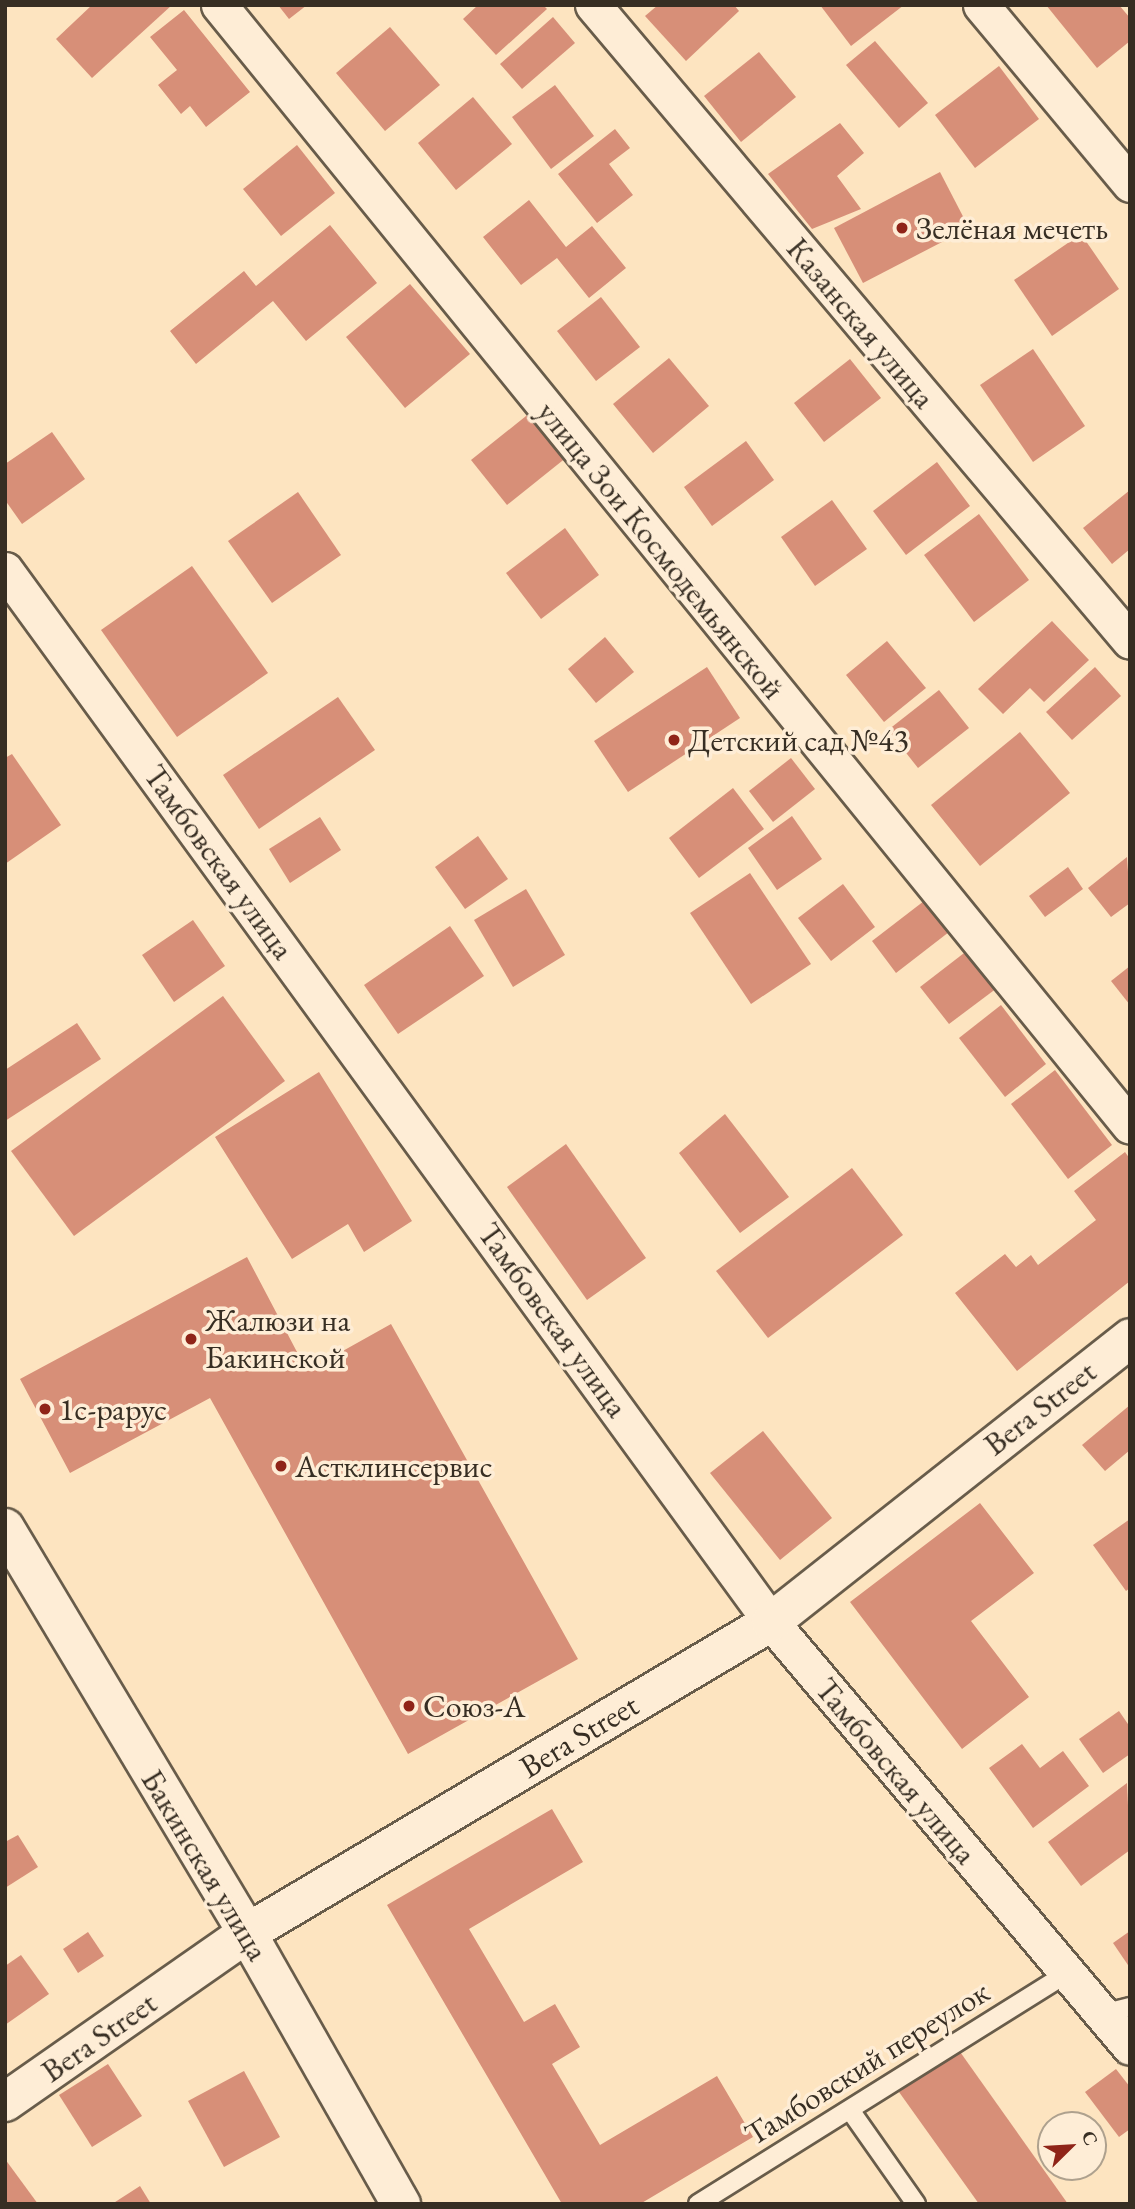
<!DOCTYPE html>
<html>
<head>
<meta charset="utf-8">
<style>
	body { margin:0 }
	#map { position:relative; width:1135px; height:2209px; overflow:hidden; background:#fde4c0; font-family:"EB Garamond",serif }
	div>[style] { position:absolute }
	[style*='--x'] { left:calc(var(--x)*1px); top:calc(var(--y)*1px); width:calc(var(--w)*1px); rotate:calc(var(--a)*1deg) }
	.building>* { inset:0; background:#d78f78 }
	.roads { filter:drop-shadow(2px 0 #685c4a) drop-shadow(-2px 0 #685c4a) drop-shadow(0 2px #685c4a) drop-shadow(0 -2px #685c4a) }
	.service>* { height:18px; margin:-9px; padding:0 9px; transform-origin:9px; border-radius:9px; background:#feedd6 }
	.minor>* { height:35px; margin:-17.5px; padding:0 17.5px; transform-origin:17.5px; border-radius:17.5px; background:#feedd6 }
	.secondary>* { height:38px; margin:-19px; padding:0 19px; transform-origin:19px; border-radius:19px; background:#feedd6 }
	.dots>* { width:19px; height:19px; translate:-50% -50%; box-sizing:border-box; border:4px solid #feedd6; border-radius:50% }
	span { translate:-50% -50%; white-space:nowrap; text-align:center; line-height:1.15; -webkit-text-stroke:7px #feedd6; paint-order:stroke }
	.poi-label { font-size:32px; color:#372e23 }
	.left { translate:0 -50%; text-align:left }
	.street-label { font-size:32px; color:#372e23 }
	.frame { position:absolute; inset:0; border:7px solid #372e23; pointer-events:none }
	.north { position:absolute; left:1037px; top:2111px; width:70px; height:70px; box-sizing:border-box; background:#feedd6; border:2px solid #aea18e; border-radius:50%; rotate:66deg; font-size:19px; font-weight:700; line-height:28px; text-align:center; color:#372e23 }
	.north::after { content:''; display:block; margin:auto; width:24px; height:32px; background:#8f2418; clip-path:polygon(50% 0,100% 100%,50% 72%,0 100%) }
</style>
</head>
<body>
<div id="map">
	<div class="building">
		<div style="clip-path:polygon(92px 5px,172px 5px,92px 78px,56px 39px)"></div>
		<div style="clip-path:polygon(278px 5px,307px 5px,289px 19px)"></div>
		<div style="clip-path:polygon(478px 5px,543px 5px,547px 9px,496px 55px,463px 19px)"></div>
		<div style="clip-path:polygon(658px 5px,734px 5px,739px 11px,686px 61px,645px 16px)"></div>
		<div style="clip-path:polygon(820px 5px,904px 5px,851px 46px)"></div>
		<div style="clip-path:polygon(1046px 5px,1119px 5px,1130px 18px,1130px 41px,1097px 68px)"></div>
		<div style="clip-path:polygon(184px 10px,250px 92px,206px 127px,190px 106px,181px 114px,158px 85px,177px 70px,150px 37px)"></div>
		<div style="clip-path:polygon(553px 17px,575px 43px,522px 89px,500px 64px)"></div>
		<div style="clip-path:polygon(390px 27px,440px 85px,385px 131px,336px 73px)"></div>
		<div style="clip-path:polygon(875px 41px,928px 103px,899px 128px,846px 65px)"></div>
		<div style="clip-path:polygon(759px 52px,796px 97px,741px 142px,704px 96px)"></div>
		<div style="clip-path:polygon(999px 66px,1039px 119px,975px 168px,935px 115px)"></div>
		<div style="clip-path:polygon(555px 85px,594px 136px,551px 169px,512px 117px)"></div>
		<div style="clip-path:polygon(473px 97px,512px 144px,456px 190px,418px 143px)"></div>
		<div style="clip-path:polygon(840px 123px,864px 153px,837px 176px,861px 209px,812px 229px,768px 174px)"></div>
		<div style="clip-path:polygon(615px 129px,630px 148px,609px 164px,633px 195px,597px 223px,558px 174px)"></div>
		<div style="clip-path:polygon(297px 145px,335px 193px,281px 236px,243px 189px)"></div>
		<div style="clip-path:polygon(940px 172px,969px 228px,863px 283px,834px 228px)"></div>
		<div style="clip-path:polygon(529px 200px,566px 247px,592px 226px,626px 268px,589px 298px,557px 258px,521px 285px,483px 237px)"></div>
		<div style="clip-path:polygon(330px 225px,377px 283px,306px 341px,273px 301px,196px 364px,170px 331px,244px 271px,256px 286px)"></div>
		<div style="clip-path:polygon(1081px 234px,1119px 289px,1052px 336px,1014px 280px)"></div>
		<div style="clip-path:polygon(410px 284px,470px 354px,405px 408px,346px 337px)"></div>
		<div style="clip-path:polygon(601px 297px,640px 347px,596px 381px,557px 331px)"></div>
		<div style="clip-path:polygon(1033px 349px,1085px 426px,1033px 462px,980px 385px)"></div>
		<div style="clip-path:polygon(669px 358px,709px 406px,653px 453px,613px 404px)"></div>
		<div style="clip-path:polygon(850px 359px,881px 398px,824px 442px,794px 403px)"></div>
		<div style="clip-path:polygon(531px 412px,567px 457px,507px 505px,471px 460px)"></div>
		<div style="clip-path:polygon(52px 432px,85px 479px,22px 524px,5px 500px,5px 464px)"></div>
		<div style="clip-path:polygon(746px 441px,774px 480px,712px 526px,684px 487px)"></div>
		<div style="clip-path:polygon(937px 462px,970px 506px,906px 555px,873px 511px)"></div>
		<div style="clip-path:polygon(1130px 490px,1130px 549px,1112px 564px,1083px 528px)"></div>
		<div style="clip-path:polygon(298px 492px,341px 555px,272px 603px,228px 541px)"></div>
		<div style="clip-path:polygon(832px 500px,867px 549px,815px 586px,781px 537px)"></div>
		<div style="clip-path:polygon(979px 514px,1029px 580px,974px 622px,924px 555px)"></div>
		<div style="clip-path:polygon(565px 528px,599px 575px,541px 619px,506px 573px)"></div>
		<div style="clip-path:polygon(192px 566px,268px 673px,177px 737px,101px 630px)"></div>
		<div style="clip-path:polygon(1052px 621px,1089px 660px,1044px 702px,1030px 688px,1003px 714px,978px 689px)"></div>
		<div style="clip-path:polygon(605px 637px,634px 672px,596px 703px,568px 669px)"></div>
		<div style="clip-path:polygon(887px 641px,926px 688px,884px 722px,846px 675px)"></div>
		<div style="clip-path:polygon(707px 667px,740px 718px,628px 792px,594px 741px)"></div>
		<div style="clip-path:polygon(1095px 667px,1121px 696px,1072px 740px,1046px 712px)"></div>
		<div style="clip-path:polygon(939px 690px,969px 728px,918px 768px,888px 730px)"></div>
		<div style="clip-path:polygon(338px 697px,375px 750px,259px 829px,223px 775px)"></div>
		<div style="clip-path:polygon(1020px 732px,1070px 793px,980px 866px,931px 805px)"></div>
		<div style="clip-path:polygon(12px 754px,61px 825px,5px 864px,5px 758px)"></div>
		<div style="clip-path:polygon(791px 758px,815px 789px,773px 822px,749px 791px)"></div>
		<div style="clip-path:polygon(733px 788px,764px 829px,699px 878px,669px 838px)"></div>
		<div style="clip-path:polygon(792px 816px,822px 859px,777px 890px,748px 848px)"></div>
		<div style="clip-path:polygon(320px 817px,341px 850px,290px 883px,269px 849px)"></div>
		<div style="clip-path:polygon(478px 836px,508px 879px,465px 909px,435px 867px)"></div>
		<div style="clip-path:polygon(1127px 857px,1130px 903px,1111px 917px,1088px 888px)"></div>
		<div style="clip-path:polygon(1068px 867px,1083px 889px,1045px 917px,1029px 896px)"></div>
		<div style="clip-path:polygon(750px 873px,811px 964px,751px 1004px,690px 913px)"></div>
		<div style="clip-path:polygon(843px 884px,875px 927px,831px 961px,798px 918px)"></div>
		<div style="clip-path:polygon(526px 889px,565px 955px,513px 987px,474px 920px)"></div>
		<div style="clip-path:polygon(924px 901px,949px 932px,896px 973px,872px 941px)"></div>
		<div style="clip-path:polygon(193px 920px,225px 966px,174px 1002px,142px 955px)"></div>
		<div style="clip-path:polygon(450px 926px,484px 976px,398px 1034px,364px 985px)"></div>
		<div style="clip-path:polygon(968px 950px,997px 988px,949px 1024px,920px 987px)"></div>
		<div style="clip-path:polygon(1130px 966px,1130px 1005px,1111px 981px)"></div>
		<div style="clip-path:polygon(223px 996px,285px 1081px,74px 1236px,11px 1151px)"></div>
		<div style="clip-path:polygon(1001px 1005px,1046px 1064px,1005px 1097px,959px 1038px)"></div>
		<div style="clip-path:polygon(77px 1023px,101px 1059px,5px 1121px,5px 1070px)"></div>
		<div style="clip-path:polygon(1055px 1070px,1112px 1145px,1068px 1179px,1011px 1104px)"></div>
		<div style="clip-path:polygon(319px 1072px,412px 1221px,364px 1252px,348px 1224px,292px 1259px,215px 1137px)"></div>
		<div style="clip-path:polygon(725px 1114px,789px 1197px,740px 1233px,679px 1153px)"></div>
		<div style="clip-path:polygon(566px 1144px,646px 1258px,587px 1300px,507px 1187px)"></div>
		<div style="clip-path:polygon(1125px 1152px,1130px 1159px,1130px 1281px,1017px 1371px,955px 1293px,1005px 1254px,1016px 1267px,1031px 1255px,1038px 1265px,1096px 1220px,1074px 1191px)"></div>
		<div style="clip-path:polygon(852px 1168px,903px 1235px,768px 1338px,716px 1271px)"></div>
		<div style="clip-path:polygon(247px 1257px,307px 1371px,391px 1324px,578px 1659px,408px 1754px,210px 1398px,70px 1473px,20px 1379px)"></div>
		<div style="clip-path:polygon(1130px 1405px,1130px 1450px,1105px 1471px,1082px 1445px)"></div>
		<div style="clip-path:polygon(763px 1431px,832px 1518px,780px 1560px,710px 1473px)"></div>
		<div style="clip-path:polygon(980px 1503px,1034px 1573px,971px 1621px,1029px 1697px,962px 1749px,850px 1602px)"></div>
		<div style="clip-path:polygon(1130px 1519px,1130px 1588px,1126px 1591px,1093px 1545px)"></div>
		<div style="clip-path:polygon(1119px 1711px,1130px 1727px,1130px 1754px,1103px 1773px,1079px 1739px)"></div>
		<div style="clip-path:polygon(1022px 1744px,1040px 1768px,1063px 1751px,1089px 1786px,1033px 1828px,989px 1768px)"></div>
		<div style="clip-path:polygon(1127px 1783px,1130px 1850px,1081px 1886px,1048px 1842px)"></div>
		<div style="clip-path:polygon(552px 1809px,583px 1862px,469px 1929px,524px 2022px,555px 2004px,580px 2047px,552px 2064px,600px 2145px,717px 2076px,753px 2137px,640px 2204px,562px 2204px,387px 1905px)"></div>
		<div style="clip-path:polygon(18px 1835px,38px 1867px,5px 1888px,5px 1842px)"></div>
		<div style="clip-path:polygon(1130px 1931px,1130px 1968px,1113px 1943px)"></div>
		<div style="clip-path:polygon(88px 1932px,104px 1956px,78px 1973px,63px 1949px)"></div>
		<div style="clip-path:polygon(21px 1955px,49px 1994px,5px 2025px,5px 1966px)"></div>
		<div style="clip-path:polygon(958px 2049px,1068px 2204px,979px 2204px,899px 2092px)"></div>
		<div style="clip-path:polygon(108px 2064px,142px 2116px,92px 2147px,59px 2095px)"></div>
		<div style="clip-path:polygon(1116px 2069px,1130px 2087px,1130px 2129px,1119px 2137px,1085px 2092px)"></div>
		<div style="clip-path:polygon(244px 2071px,280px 2137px,224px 2167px,188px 2101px)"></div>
		<div style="clip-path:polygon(5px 2159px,38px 2204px,5px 2204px)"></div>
		<div style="clip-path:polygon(140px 2186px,151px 2204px,112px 2204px)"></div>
	</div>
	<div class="roads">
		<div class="service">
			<div style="--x:1102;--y:2014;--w:29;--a:-14"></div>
			<div style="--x:850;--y:2110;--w:115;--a:54.9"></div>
			<div style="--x:698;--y:2204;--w:435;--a:-32"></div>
		</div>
		<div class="minor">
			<div style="--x:219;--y:5;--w:1444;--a:50.9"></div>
			<div style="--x:593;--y:5;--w:832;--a:49.82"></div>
			<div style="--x:981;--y:5;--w:233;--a:50.2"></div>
			<div style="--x:5;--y:570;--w:1301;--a:53.94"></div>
			<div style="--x:771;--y:1622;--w:556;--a:49.81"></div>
		</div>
		<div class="secondary">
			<div style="--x:5;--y:1528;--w:472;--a:59.1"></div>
			<div style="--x:247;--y:1933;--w:312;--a:60.4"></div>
			<div style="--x:5;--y:2102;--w:295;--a:-34.9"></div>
			<div style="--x:247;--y:1933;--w:609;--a:-30.69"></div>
			<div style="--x:771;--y:1622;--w:458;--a:-38.3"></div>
		</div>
	</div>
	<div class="dots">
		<div style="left:902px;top:228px;background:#8f2418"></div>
		<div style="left:674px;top:740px;background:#8f2418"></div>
		<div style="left:191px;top:1339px;background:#8f2418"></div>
		<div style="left:45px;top:1409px;background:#8f2418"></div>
		<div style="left:281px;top:1466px;background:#8f2418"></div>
		<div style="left:409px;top:1706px;background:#8f2418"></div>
	</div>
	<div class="poi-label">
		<span class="left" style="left:916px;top:228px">Зелёная мечеть</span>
		<span class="left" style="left:688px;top:740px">Детский сад №43</span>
		<span class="left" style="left:205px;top:1339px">Жалюзи на<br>Бакинской</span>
		<span class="left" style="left:59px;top:1409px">1с-рарус</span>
		<span class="left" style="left:295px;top:1466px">Астклинсервис</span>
		<span class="left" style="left:423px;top:1706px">Союз-А</span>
	</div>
	<div class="street-label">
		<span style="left:861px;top:323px;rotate:50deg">Казанская улица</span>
		<span style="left:661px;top:550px;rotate:51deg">улица Зои Космодемьянской</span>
		<span style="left:219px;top:862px;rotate:54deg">Тамбовская улица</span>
		<span style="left:553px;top:1320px;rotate:54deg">Тамбовская улица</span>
		<span style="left:1040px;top:1408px;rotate:-38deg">Bera Street</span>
		<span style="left:579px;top:1736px;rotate:-31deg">Bera Street</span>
		<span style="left:896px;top:1771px;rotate:50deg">Тамбовская улица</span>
		<span style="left:205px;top:1865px;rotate:59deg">Бакинская улица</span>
		<span style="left:99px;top:2037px;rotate:-35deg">Bera Street</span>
		<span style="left:867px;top:2063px;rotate:-32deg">Тамбовский переулок</span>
	</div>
	<div class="frame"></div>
	<div class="north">С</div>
</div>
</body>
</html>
